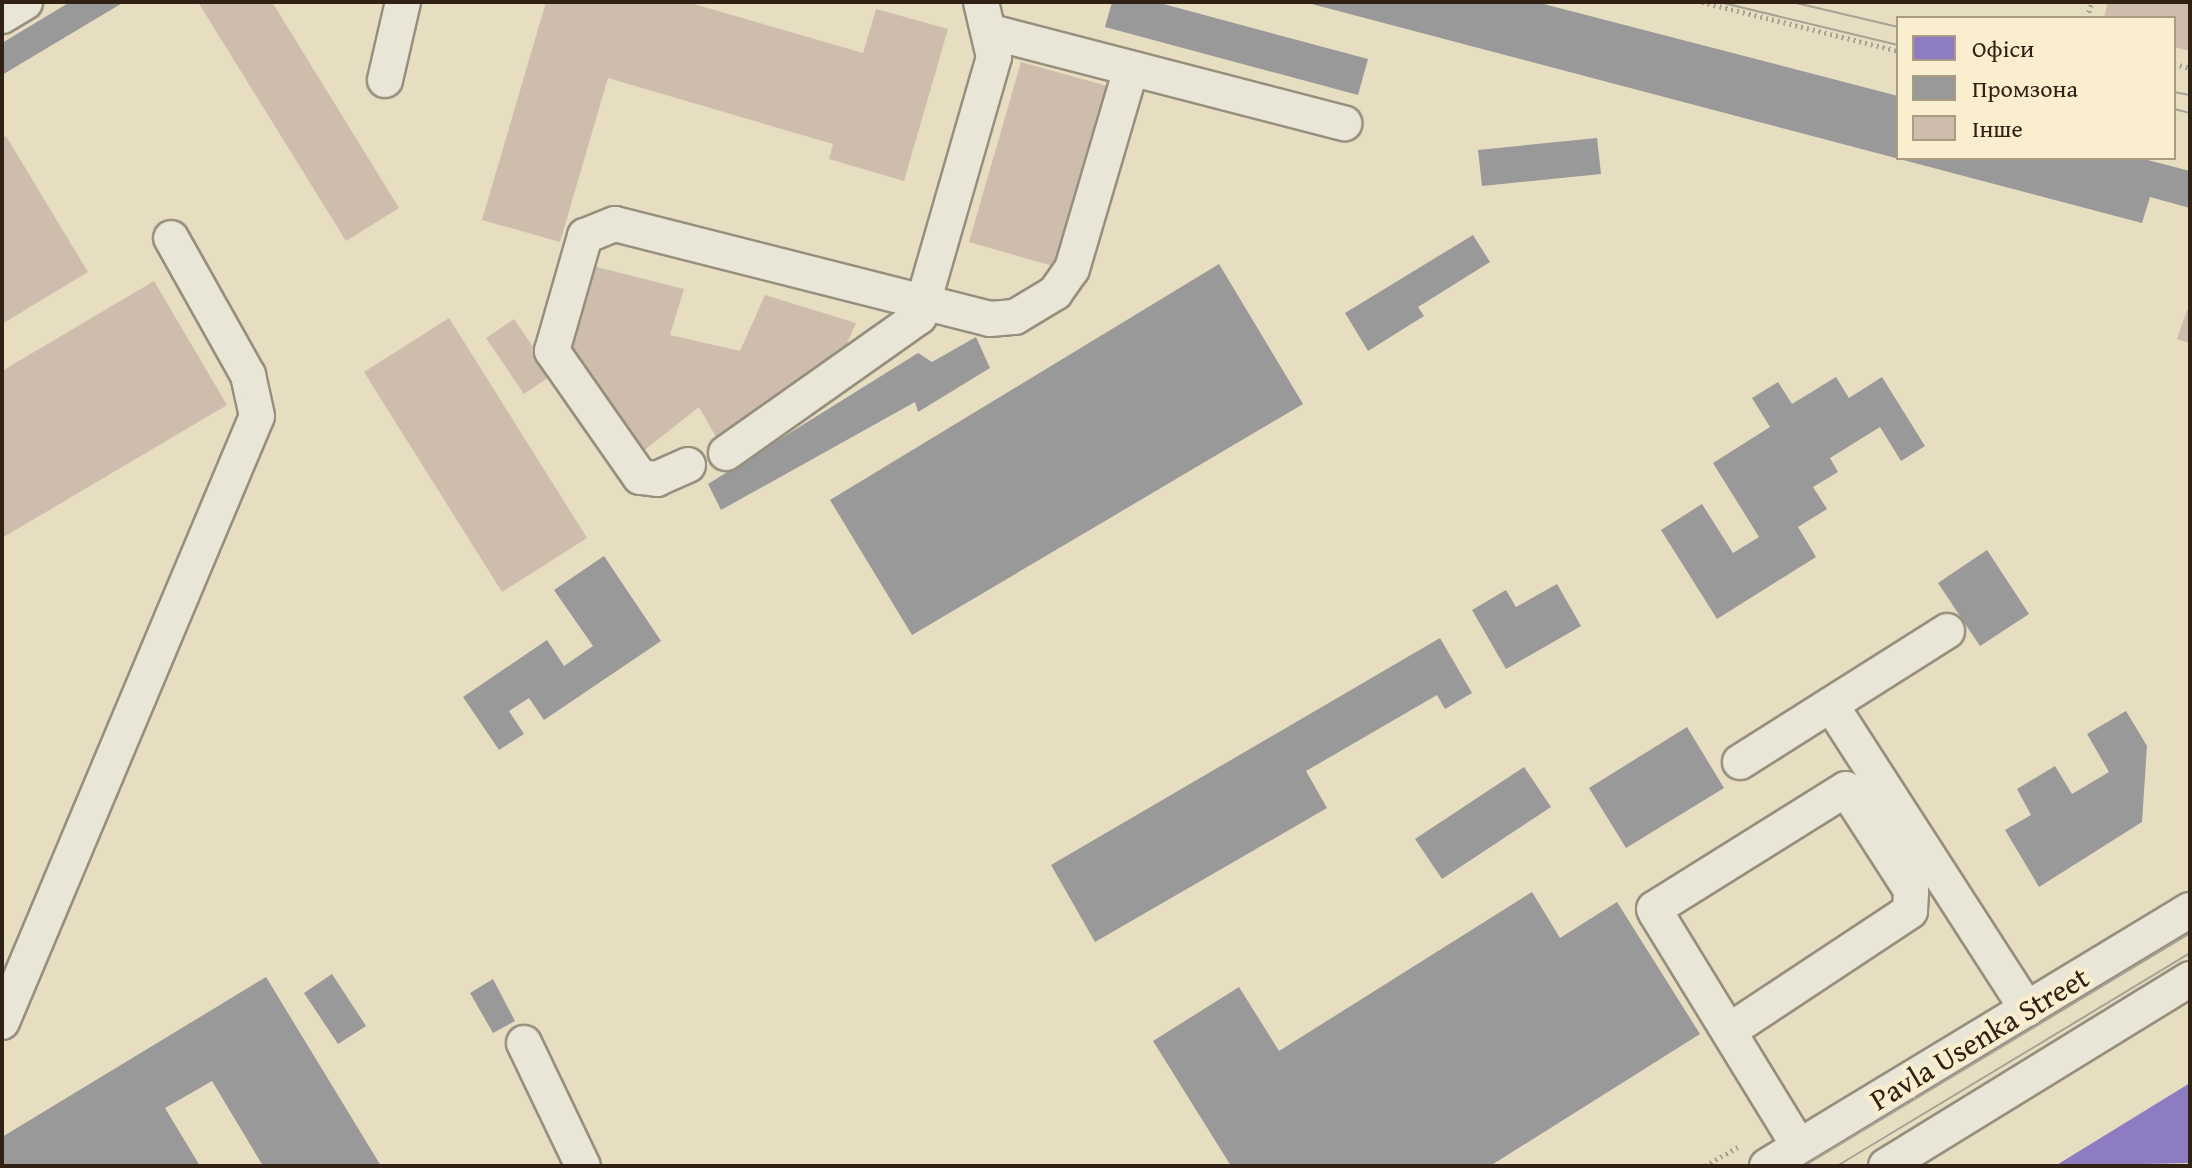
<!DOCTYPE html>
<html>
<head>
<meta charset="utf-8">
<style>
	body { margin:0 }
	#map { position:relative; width:2192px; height:1168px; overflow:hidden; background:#e7ddc1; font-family:"Gentium Book Plus",serif }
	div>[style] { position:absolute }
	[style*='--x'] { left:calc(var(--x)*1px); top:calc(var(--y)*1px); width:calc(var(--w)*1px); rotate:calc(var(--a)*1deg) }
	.offices>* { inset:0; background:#8e7cc3 }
	.industry>* { inset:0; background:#999 }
	.building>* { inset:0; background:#cebdad }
	.path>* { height:5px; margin-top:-2.5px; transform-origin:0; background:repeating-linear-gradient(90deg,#a8a296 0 2px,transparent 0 6px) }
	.roads { filter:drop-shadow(2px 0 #978f7e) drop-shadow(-2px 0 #978f7e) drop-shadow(0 2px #978f7e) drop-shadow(0 -2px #978f7e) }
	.minor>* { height:34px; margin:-17px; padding:0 17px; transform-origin:17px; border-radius:17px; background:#eae6d7 }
	.tram>* { height:2px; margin:-1px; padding:0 1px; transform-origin:1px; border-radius:1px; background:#a8a296 }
	span { translate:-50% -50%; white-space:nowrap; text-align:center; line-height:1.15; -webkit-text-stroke:8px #f9eecd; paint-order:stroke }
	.street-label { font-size:30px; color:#312115 }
	.frame { position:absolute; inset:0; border:4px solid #312115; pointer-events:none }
	.legend { position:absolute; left:1896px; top:16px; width:280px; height:144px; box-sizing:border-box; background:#f9eecd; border:2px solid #a99c83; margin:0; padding:10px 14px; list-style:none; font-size:24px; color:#312115 }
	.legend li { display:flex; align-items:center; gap:16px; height:40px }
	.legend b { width:40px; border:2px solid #a99c83 }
</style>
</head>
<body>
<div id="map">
	<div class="offices">
		<div style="clip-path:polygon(2190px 1083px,2190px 1163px,2055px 1166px)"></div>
	</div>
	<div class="industry">
		<div style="clip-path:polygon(70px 2px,124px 2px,2px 75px,2px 43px)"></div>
		<div style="clip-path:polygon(1112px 2px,1156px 2px,1368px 59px,1358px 95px,1105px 27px)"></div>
		<div style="clip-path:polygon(1304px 2px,1536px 2px,1898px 96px,1898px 158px,2140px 158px,2190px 171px,2190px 208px,2150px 197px,2142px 223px)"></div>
		<div style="clip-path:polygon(1597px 138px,1601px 174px,1482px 186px,1478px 150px)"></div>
		<div style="clip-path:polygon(1473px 235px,1490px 262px,1418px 307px,1424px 316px,1368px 351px,1345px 313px)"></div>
		<div style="clip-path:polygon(1219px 264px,1303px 404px,912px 635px,830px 500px)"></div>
		<div style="clip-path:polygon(976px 337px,990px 368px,918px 412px,915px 402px,721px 510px,708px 484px,918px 353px,932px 362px)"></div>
		<div style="clip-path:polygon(1836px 377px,1849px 398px,1882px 377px,1925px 446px,1901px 461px,1880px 427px,1830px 458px,1838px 472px,1813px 487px,1827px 509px,1798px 527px,1816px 557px,1717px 619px,1661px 530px,1702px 504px,1733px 553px,1759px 537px,1713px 463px,1770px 427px,1752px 398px,1778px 382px,1792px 404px)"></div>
		<div style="clip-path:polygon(1987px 550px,2029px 614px,1980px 646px,1938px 583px)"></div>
		<div style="clip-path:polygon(604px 556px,661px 641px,544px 720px,529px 698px,509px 711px,524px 734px,499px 750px,463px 697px,547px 640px,564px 666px,593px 646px,554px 590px)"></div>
		<div style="clip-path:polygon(1557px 584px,1581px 626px,1506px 669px,1472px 610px,1506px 590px,1516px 607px)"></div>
		<div style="clip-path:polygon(1440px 638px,1472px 693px,1445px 709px,1437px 695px,1306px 771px,1327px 808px,1095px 942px,1051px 865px)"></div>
		<div style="clip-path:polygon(2126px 711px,2147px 746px,2142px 822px,2039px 887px,2005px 830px,2031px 815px,2017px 789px,2055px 766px,2072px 794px,2109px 772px,2087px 734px)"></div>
		<div style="clip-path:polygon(1687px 727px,1724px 788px,1626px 848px,1589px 788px)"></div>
		<div style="clip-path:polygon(1524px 767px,1551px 807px,1442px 879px,1415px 839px)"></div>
		<div style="clip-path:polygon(1532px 892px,1560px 938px,1617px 902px,1700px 1034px,1490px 1166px,1231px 1166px,1153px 1041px,1239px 987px,1279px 1051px)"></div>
		<div style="clip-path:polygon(332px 974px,366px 1026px,338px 1044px,304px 993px)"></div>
		<div style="clip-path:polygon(266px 977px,381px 1166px,263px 1166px,212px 1081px,165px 1108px,200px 1166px,2px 1166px,2px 1137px)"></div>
		<div style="clip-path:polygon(493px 979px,515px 1021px,493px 1033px,470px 993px)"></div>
	</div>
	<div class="building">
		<div style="clip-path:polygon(198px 2px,272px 2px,399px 208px,346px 241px)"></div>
		<div style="clip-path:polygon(546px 2px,687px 2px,863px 53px,876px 9px,948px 29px,904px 181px,829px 159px,833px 144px,608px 78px,560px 242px,482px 220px)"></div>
		<div style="clip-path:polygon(2108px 2px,2190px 2px,2190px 51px,2174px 47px,2174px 18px,2104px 18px)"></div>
		<div style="clip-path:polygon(1021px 62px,1111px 87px,1060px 268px,969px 242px)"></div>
		<div style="clip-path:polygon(6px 136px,88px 272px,2px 324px,2px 139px)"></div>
		<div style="clip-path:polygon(589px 265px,684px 289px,670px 335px,740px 351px,765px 295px,856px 323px,836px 369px,716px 437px,699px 407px,632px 460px,568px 362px)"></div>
		<div style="clip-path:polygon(154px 281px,227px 405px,2px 538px,2px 371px)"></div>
		<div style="clip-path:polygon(2187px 310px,2190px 311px,2190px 343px,2177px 339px)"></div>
		<div style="clip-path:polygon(449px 318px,587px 538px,502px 592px,364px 372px)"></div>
		<div style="clip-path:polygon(514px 319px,552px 375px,524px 394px,486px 338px)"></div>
	</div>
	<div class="path">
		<div style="--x:1702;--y:2;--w:202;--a:14"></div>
		<div style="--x:2087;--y:18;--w:17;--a:-73"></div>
		<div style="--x:2174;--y:64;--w:16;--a:14"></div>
		<div style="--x:1705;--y:1166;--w:39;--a:-30"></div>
	</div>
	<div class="roads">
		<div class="minor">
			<div style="--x:2;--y:16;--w:27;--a:-31"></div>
			<div style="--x:991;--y:32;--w:365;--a:14.5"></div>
			<div style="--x:385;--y:80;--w:80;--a:-77"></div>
			<div style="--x:726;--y:453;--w:236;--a:-35.2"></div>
			<div style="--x:919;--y:317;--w:271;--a:-73.9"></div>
			<div style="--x:994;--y:57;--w:57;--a:-103.3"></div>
			<div style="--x:688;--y:465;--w:34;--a:156"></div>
			<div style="--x:657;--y:479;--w:17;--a:-173"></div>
			<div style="--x:640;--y:477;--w:154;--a:-124.9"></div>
			<div style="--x:552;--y:351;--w:120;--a:-74"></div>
			<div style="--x:585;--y:236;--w:32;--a:-22"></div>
			<div style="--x:615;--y:224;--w:387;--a:14.2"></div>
			<div style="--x:990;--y:319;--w:25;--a:-5"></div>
			<div style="--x:1015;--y:317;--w:47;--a:-31"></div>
			<div style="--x:1055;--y:293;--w:29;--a:-55"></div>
			<div style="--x:1072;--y:269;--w:209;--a:-73.6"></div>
			<div style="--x:1831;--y:705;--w:362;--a:57.2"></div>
			<div style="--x:1740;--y:762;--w:245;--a:-32.3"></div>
			<div style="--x:2;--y:1022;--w:657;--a:-67.18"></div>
			<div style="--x:257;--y:416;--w:42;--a:-102.4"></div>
			<div style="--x:248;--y:375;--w:157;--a:-119.3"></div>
			<div style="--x:1729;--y:1031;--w:217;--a:-33.5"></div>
			<div style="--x:1910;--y:911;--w:21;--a:-87"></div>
			<div style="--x:1911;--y:890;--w:120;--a:-122.8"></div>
			<div style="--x:1846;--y:789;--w:226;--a:148"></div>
			<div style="--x:1654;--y:909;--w:4;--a:63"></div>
			<div style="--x:1656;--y:913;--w:273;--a:58.5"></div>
			<div style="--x:524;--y:1043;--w:136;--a:64.4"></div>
			<div style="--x:1767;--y:1166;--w:494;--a:-31.2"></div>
			<div style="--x:1886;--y:1166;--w:357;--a:-31.6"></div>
		</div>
	</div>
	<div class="tram">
		<div style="--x:1719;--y:2;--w:184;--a:13.5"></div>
		<div style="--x:1792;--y:2;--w:109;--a:13.3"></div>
		<div style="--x:2174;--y:92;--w:16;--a:11"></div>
		<div style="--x:2174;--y:109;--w:16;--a:14"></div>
		<div style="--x:1804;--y:1166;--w:451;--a:-31.1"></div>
		<div style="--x:1837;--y:1166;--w:412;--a:-31.1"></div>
	</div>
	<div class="street-label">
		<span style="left:1979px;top:1038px;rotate:-31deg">Pavla Usenka Street</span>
	</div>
	<div class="frame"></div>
	<ul class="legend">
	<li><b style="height:22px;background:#8e7cc3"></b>Офіси</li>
	<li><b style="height:22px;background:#999"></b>Промзона</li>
	<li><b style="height:22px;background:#cebdad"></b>Інше</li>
	</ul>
</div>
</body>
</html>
